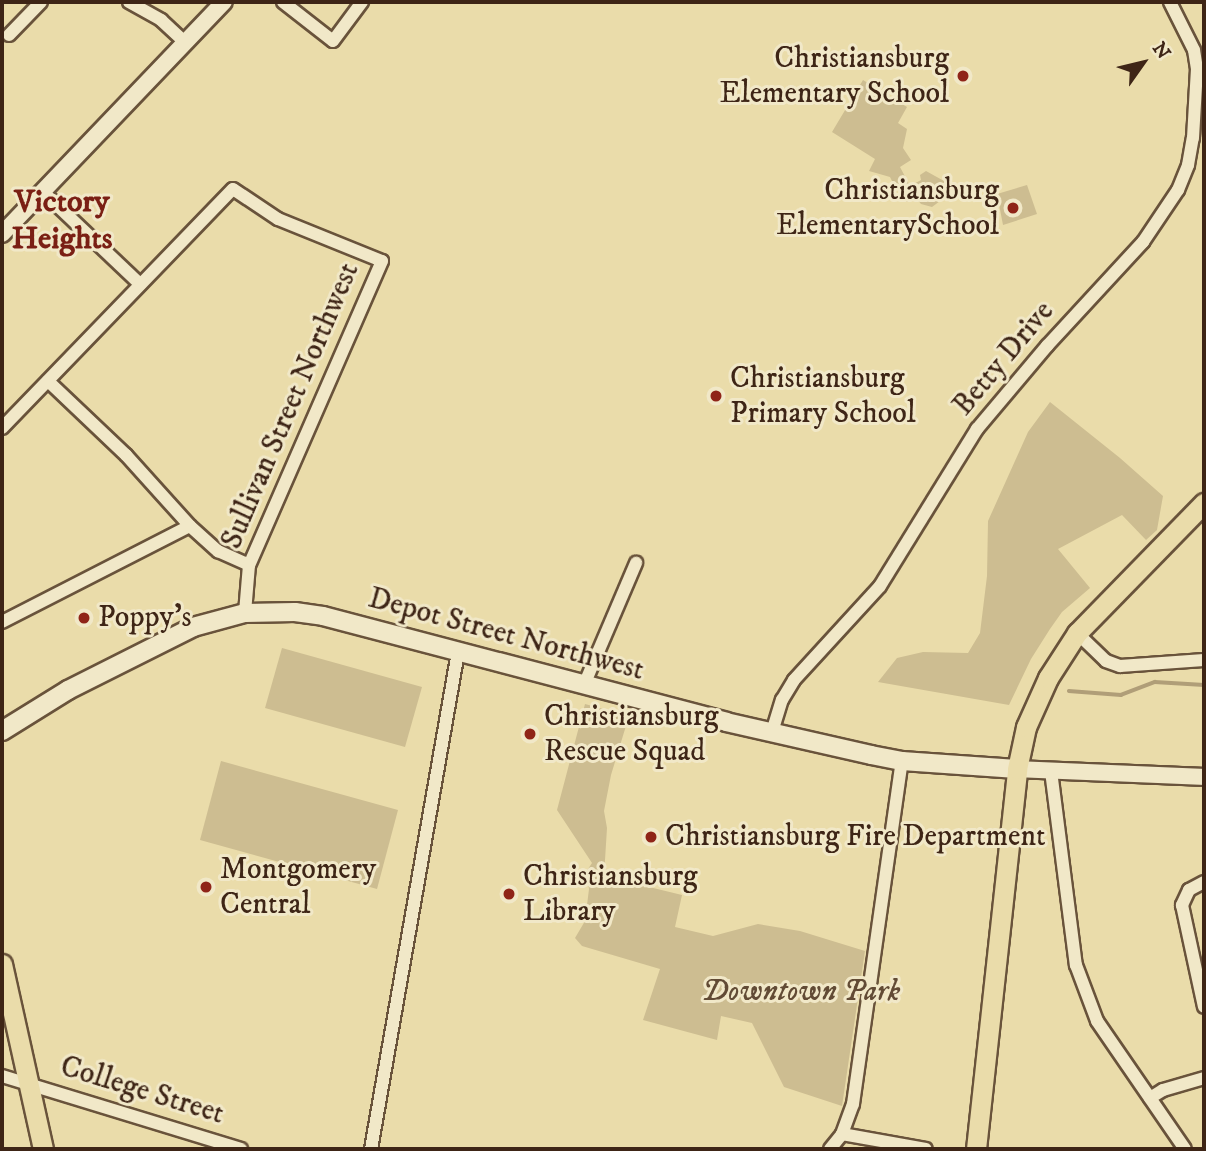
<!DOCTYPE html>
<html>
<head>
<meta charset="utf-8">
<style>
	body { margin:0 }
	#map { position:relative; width:1206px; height:1151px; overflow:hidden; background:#eadcaa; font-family:"IM FELL DW Pica",serif }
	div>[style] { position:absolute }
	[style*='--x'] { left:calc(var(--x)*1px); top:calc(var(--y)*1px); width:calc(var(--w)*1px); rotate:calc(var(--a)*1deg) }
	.green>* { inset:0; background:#cdbd91 }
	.stream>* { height:3.5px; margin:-1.75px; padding:0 1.75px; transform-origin:1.75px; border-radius:1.75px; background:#b09e78 }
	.roads { filter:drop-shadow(2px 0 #69533b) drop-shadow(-2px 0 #69533b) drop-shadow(0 2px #69533b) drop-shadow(0 -2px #69533b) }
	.minor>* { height:12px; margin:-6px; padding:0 6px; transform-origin:6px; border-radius:6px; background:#f1e8c8 }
	.tertiary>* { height:16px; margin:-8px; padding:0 8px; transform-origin:8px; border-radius:8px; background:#f1e8c8 }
	.secondary>* { height:18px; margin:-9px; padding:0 9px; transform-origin:9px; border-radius:9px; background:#f1e8c8 }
	.primary>* { height:19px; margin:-9.5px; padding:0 9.5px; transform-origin:9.5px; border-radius:9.5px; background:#eadcaa }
	.dots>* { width:19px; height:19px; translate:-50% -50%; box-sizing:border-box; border:4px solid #f1e8c8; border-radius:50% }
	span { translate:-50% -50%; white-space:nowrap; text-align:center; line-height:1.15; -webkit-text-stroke:6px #f1e8c8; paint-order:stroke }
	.poi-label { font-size:30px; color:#3e2516 }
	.right { translate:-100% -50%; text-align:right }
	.left { translate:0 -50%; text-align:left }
	.street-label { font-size:30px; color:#3e2516 }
	.park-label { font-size:30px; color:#624b35; font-style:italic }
	.neighbourhood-label { font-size:32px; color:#7a1f14; font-weight:700 }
	.frame { position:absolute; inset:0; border:4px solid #3e2516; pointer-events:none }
	.north { position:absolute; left:1108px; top:28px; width:70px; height:70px; -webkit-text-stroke:5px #f1e8c8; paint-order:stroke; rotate:56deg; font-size:19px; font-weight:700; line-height:28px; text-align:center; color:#3e2516 }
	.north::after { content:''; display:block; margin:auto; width:24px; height:32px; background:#3e2516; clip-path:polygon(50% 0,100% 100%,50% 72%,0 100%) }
</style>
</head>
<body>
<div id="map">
	<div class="green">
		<div style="clip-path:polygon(863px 80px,907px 107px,898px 123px,907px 129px,903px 148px,911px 160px,900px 167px,910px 186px,921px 180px,920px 175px,926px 171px,944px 181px,943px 190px,948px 195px,932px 207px,921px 204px,917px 199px,907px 202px,903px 197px,906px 189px,896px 189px,890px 177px,869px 171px,875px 159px,832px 132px)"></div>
		<div style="clip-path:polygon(1027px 185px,1037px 214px,1003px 225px,997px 194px)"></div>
		<div style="clip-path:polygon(1050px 402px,1120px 458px,1163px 496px,1157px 530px,1146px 540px,1122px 515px,1058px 549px,1090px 588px,1062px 612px,1050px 629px,1031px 659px,1009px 705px,878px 682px,897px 658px,923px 652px,968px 653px,980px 633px,987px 576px,988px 521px,1028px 432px)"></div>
		<div style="clip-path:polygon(282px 648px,422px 687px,405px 747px,265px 708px)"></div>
		<div style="clip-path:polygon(585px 704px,629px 716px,611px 775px,604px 811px,607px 828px,604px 876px,682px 895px,675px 927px,713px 936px,758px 924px,800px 931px,865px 951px,842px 1106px,784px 1087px,752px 1023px,721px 1016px,717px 1040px,643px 1020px,660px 969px,582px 946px,575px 938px,585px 921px,589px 889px,586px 872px,592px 863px,557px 810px)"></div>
		<div style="clip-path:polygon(221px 761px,398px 810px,377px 889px,200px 840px)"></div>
	</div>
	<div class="stream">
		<div style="--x:1069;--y:691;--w:52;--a:4.4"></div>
		<div style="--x:1121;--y:695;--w:36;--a:-21"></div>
		<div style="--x:1155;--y:682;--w:49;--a:3.5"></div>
		<div style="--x:60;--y:1149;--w:1;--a:0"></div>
	</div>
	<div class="roads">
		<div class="minor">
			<div style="--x:129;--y:2;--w:37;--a:29"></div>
			<div style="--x:161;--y:20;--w:34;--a:43"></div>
			<div style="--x:283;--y:2;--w:63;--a:38"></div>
			<div style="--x:333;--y:41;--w:49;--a:-53.4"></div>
			<div style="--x:9;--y:35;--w:46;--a:-45.9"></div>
			<div style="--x:43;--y:192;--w:134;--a:43.5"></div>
			<div style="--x:48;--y:381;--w:108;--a:43.5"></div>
			<div style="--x:126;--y:455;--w:96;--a:48"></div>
			<div style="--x:190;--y:526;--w:38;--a:42"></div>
			<div style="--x:218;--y:551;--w:34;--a:24"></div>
			<div style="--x:2;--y:428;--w:332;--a:-46"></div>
			<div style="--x:233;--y:189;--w:54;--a:33.7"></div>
			<div style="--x:278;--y:219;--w:112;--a:22"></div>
			<div style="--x:382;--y:261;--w:332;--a:113.6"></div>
			<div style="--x:249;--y:565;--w:48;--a:94.8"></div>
			<div style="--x:2;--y:622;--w:211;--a:-27.1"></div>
			<div style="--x:1077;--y:633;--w:40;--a:44"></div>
			<div style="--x:1106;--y:661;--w:15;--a:20"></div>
			<div style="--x:1120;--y:666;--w:84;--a:-4.1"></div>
			<div style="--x:584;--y:685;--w:133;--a:-66.9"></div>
			<div style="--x:772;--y:732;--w:34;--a:-73"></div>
			<div style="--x:782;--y:700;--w:23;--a:-59"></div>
			<div style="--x:794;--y:680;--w:127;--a:-47.5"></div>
			<div style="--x:880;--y:586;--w:185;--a:-58.3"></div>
			<div style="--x:977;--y:429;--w:109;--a:-49.9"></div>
			<div style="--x:1047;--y:346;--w:142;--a:-47.3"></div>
			<div style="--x:1143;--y:242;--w:63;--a:-56.1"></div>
			<div style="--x:1178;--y:190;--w:27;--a:-68"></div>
			<div style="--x:1188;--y:165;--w:27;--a:-80"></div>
			<div style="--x:1193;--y:138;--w:69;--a:-86.7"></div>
			<div style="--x:1197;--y:69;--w:19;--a:-99"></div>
			<div style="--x:1194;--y:50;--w:54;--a:-116.6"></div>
			<div style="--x:1051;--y:771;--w:196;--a:82.7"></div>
			<div style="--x:1076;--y:965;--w:60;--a:69.4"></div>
			<div style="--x:1097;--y:1021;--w:155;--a:55.5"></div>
			<div style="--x:1204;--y:882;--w:17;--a:152"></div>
			<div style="--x:1189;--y:890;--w:17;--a:115"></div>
			<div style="--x:1182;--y:905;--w:104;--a:77.8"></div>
			<div style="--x:2;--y:1076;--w:250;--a:17"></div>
			<div style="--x:1150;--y:1098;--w:15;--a:-32"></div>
			<div style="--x:1163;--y:1090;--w:43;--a:-16.3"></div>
			<div style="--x:842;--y:1134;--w:85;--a:10.1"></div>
			<div style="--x:371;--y:1149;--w:505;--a:-80.07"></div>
			<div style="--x:830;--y:1149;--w:19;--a:-51"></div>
			<div style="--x:842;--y:1134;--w:32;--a:-70"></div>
			<div style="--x:853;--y:1104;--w:346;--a:-81.9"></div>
		</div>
		<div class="tertiary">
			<div style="--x:2;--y:234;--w:321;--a:-46.3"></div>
			<div style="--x:1017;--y:769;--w:187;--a:2.4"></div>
		</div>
		<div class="secondary">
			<div style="--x:2;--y:731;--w:78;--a:-31.8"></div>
			<div style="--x:68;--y:690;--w:140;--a:-26.7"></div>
			<div style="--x:193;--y:627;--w:54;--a:-15.1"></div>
			<div style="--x:245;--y:613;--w:50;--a:-1.1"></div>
			<div style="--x:295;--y:612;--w:28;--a:8"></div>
			<div style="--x:323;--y:616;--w:417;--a:14.7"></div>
			<div style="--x:726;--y:722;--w:149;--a:12.8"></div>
			<div style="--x:871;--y:755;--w:32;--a:11"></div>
			<div style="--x:902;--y:761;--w:115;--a:4"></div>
		</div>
		<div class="primary">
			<div style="--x:2;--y:964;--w:189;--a:77.5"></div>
			<div style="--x:976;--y:1149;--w:382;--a:-83.8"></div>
			<div style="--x:1017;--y:769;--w:43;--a:-77.9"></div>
			<div style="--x:1026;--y:727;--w:54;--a:-65.8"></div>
			<div style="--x:1048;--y:678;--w:54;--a:-57.2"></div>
			<div style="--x:1077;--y:633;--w:182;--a:-45.7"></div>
		</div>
	</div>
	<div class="dots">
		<div style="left:963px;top:76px;background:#8f2418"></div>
		<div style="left:1013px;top:208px;background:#8f2418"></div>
		<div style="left:716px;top:396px;background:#8f2418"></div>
		<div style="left:84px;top:618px;background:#8f2418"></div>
		<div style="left:530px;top:734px;background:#8f2418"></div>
		<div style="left:651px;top:837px;background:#8f2418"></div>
		<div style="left:206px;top:887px;background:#8f2418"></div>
		<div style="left:509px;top:894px;background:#8f2418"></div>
	</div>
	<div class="poi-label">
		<span class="right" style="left:949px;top:76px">Christiansburg<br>Elementary School</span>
		<span class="right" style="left:999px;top:208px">Christiansburg<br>ElementarySchool</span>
		<span class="left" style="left:730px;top:396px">Christiansburg<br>Primary School</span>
		<span class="left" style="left:98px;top:618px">Poppy's</span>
		<span class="left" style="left:544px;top:734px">Christiansburg<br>Rescue Squad</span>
		<span class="left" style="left:665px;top:837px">Christiansburg Fire Department</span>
		<span class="left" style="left:220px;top:887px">Montgomery<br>Central</span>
		<span class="left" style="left:523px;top:894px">Christiansburg<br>Library</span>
	</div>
	<div class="street-label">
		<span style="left:1004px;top:359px;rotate:-50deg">Betty Drive</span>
		<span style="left:291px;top:406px;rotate:-67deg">Sullivan Street Northwest</span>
		<span style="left:506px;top:635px;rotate:15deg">Depot Street Northwest</span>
		<span style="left:142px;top:1091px;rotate:17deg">College Street</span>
	</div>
	<div class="park-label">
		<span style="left:801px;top:992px">Downtown Park</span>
	</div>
	<div class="neighbourhood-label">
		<span style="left:62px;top:221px">Victory<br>Heights</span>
	</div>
	<div class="frame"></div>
	<div class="north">N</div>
</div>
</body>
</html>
